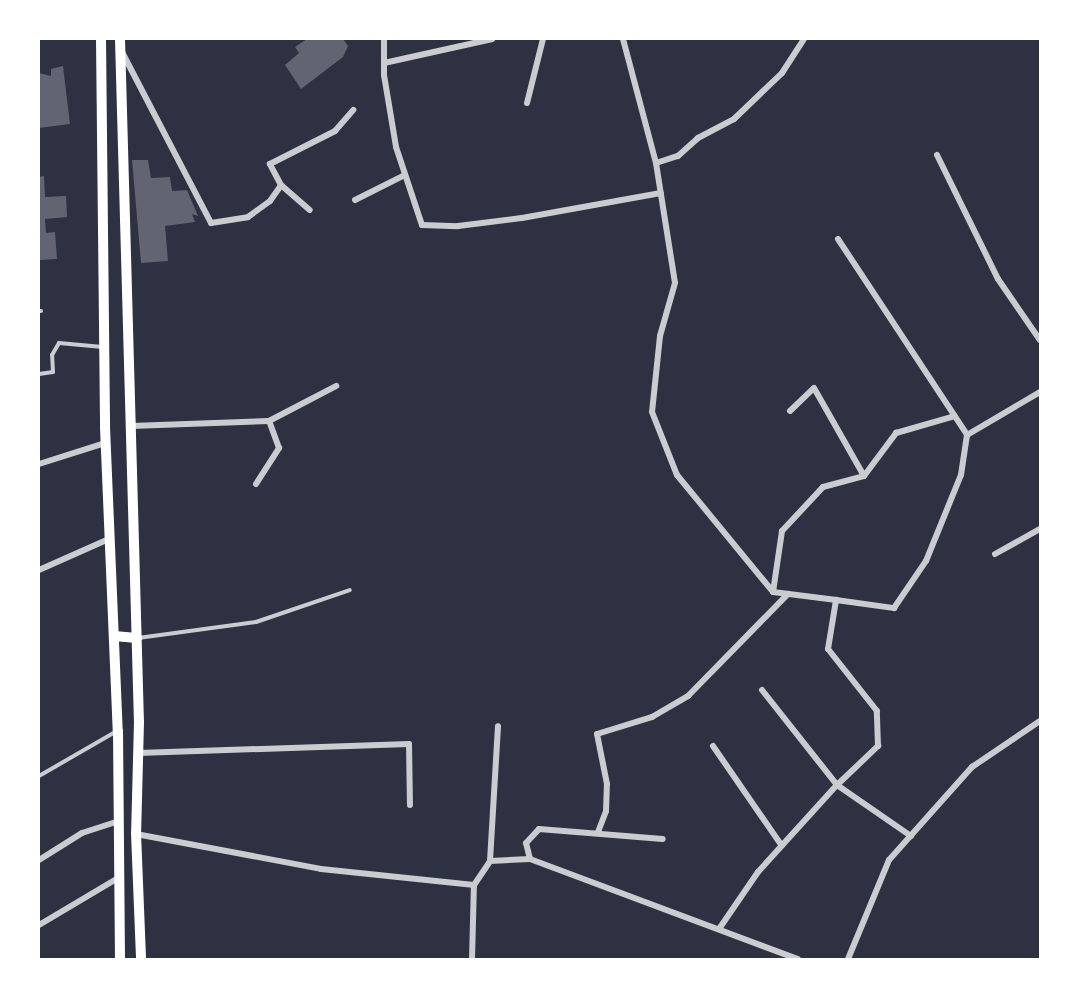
<!DOCTYPE html>
<html>
<head>
<meta charset="utf-8">
<style>
	body { margin:0 }
	#map { position:relative; width:1079px; height:998px; overflow:hidden; background:#2d3142; font-family:"Archivo Narrow",sans-serif }
	div>[style] { position:absolute }
	[style*='--x'] { left:calc(var(--x)*1px); top:calc(var(--y)*1px); width:calc(var(--w)*1px); rotate:calc(var(--a)*1deg) }
	.building>* { inset:0; background:#626471 }
	.service>* { height:4px; margin:-2px; padding:0 2px; transform-origin:2px; border-radius:2px; background:#caccd0 }
	.minor>* { height:6px; margin:-3px; padding:0 3px; transform-origin:3px; border-radius:3px; background:#caccd0 }
	.secondary>* { height:10px; margin:-5px; padding:0 5px; transform-origin:5px; border-radius:5px; background:#fff }
	span { translate:-50% -50%; white-space:nowrap; text-align:center; line-height:1.15; -webkit-text-stroke:5px #fff; paint-order:stroke }
	.frame { position:absolute; inset:0; border:40px solid #fff; pointer-events:none }
</style>
</head>
<body>
<div id="map">
	<div class="building">
		<div style="clip-path:polygon(307px 39px,343px 39px,348px 46px,343px 57px,301px 89px,285px 65px,299px 53px,295px 47px)"></div>
		<div style="clip-path:polygon(63px 66px,70px 124px,39px 128px,39px 73px,51px 76px,51px 69px)"></div>
		<div style="clip-path:polygon(132px 160px,148px 160px,151px 178px,170px 177px,172px 191px,187px 190px,198px 216px,192px 214px,195px 222px,165px 226px,168px 261px,141px 263px)"></div>
		<div style="clip-path:polygon(44px 176px,45px 197px,66px 196px,67px 217px,45px 219px,46px 233px,55px 232px,57px 259px,40px 260px,39px 177px)"></div>
	</div>
	<div class="service">
		<div style="--x:39;--y:311;--w:2;--a:0"></div>
		<div style="--x:39;--y:374;--w:14;--a:-8"></div>
		<div style="--x:53;--y:372;--w:17;--a:-93"></div>
		<div style="--x:52;--y:355;--w:14;--a:-60"></div>
		<div style="--x:59;--y:343;--w:44;--a:5.2"></div>
		<div style="--x:138;--y:638;--w:119;--a:-7.7"></div>
		<div style="--x:256;--y:622;--w:99;--a:-18.8"></div>
		<div style="--x:39;--y:776;--w:90;--a:-30"></div>
	</div>
	<div class="minor">
		<div style="--x:384;--y:39;--w:36;--a:90"></div>
		<div style="--x:384;--y:75;--w:73;--a:80.5"></div>
		<div style="--x:396;--y:147;--w:82;--a:71.6"></div>
		<div style="--x:422;--y:225;--w:36;--a:2"></div>
		<div style="--x:458;--y:226;--w:64;--a:-7.1"></div>
		<div style="--x:522;--y:218;--w:141;--a:-10.2"></div>
		<div style="--x:623;--y:39;--w:128;--a:75.1"></div>
		<div style="--x:656;--y:163;--w:121;--a:81"></div>
		<div style="--x:675;--y:283;--w:55;--a:105.8"></div>
		<div style="--x:660;--y:336;--w:76;--a:96"></div>
		<div style="--x:652;--y:412;--w:68;--a:68.4"></div>
		<div style="--x:677;--y:475;--w:151;--a:50.6"></div>
		<div style="--x:773;--y:592;--w:64;--a:7.2"></div>
		<div style="--x:122;--y:52;--w:193;--a:62.5"></div>
		<div style="--x:211;--y:223;--w:37;--a:-9"></div>
		<div style="--x:248;--y:217;--w:27;--a:-36"></div>
		<div style="--x:270;--y:201;--w:19;--a:-55"></div>
		<div style="--x:281;--y:185;--w:38;--a:41"></div>
		<div style="--x:384;--y:63;--w:111;--a:-12.5"></div>
		<div style="--x:527;--y:103;--w:66;--a:-76"></div>
		<div style="--x:937;--y:155;--w:138;--a:63.8"></div>
		<div style="--x:998;--y:279;--w:74;--a:55.5"></div>
		<div style="--x:656;--y:163;--w:23;--a:-18"></div>
		<div style="--x:678;--y:156;--w:27;--a:-42"></div>
		<div style="--x:698;--y:138;--w:41;--a:-27.8"></div>
		<div style="--x:734;--y:119;--w:66;--a:-43.8"></div>
		<div style="--x:782;--y:73;--w:40;--a:-57.1"></div>
		<div style="--x:281;--y:185;--w:24;--a:-118"></div>
		<div style="--x:270;--y:164;--w:73;--a:-26.9"></div>
		<div style="--x:335;--y:131;--w:28;--a:-49"></div>
		<div style="--x:355;--y:200;--w:56;--a:-26.6"></div>
		<div style="--x:838;--y:239;--w:235;--a:56.6"></div>
		<div style="--x:790;--y:411;--w:33;--a:-44"></div>
		<div style="--x:814;--y:388;--w:101;--a:60.4"></div>
		<div style="--x:131;--y:426;--w:138;--a:-2.1"></div>
		<div style="--x:269;--y:421;--w:76;--a:-27.6"></div>
		<div style="--x:39;--y:464;--w:69;--a:-17.7"></div>
		<div style="--x:256;--y:484;--w:43;--a:-57.4"></div>
		<div style="--x:279;--y:448;--w:29;--a:-110"></div>
		<div style="--x:995;--y:554;--w:51;--a:-29.1"></div>
		<div style="--x:39;--y:570;--w:77;--a:-23.9"></div>
		<div style="--x:773;--y:592;--w:62;--a:-81.6"></div>
		<div style="--x:782;--y:531;--w:60;--a:-47"></div>
		<div style="--x:823;--y:487;--w:42;--a:-15"></div>
		<div style="--x:864;--y:476;--w:54;--a:-53.3"></div>
		<div style="--x:896;--y:433;--w:61;--a:-16.1"></div>
		<div style="--x:762;--y:690;--w:121;--a:51.7"></div>
		<div style="--x:837;--y:785;--w:90;--a:34.6"></div>
		<div style="--x:713;--y:746;--w:121;--a:55.4"></div>
		<div style="--x:138;--y:753;--w:271;--a:-1.9"></div>
		<div style="--x:409;--y:744;--w:61;--a:89.1"></div>
		<div style="--x:598;--y:832;--w:22;--a:-69"></div>
		<div style="--x:606;--y:811;--w:27;--a:-88"></div>
		<div style="--x:607;--y:784;--w:51;--a:-101.3"></div>
		<div style="--x:597;--y:734;--w:58;--a:-17.2"></div>
		<div style="--x:652;--y:717;--w:42;--a:-30.3"></div>
		<div style="--x:688;--y:696;--w:143;--a:-45.6"></div>
		<div style="--x:136;--y:834;--w:188;--a:10.7"></div>
		<div style="--x:321;--y:869;--w:154;--a:6"></div>
		<div style="--x:474;--y:885;--w:29;--a:-56"></div>
		<div style="--x:490;--y:861;--w:40;--a:-2.9"></div>
		<div style="--x:530;--y:859;--w:286;--a:20.5"></div>
		<div style="--x:530;--y:859;--w:16;--a:-104"></div>
		<div style="--x:526;--y:843;--w:19;--a:-47"></div>
		<div style="--x:539;--y:829;--w:124;--a:4.6"></div>
		<div style="--x:39;--y:860;--w:51;--a:-32.1"></div>
		<div style="--x:82;--y:833;--w:38;--a:-18"></div>
		<div style="--x:490;--y:861;--w:135;--a:-86.6"></div>
		<div style="--x:39;--y:925;--w:92;--a:-30.7"></div>
		<div style="--x:719;--y:929;--w:69;--a:-55.6"></div>
		<div style="--x:758;--y:872;--w:118;--a:-47.8"></div>
		<div style="--x:837;--y:785;--w:57;--a:-43.6"></div>
		<div style="--x:878;--y:746;--w:35;--a:-92"></div>
		<div style="--x:877;--y:711;--w:79;--a:-128.3"></div>
		<div style="--x:828;--y:649;--w:50;--a:-80.7"></div>
		<div style="--x:836;--y:600;--w:59;--a:7.9"></div>
		<div style="--x:894;--y:608;--w:57;--a:-55.8"></div>
		<div style="--x:926;--y:561;--w:93;--a:-67.9"></div>
		<div style="--x:961;--y:475;--w:40;--a:-81.5"></div>
		<div style="--x:967;--y:435;--w:85;--a:-30.5"></div>
		<div style="--x:472;--y:959;--w:74;--a:-88.5"></div>
		<div style="--x:848;--y:959;--w:107;--a:-67.5"></div>
		<div style="--x:889;--y:860;--w:125;--a:-48.3"></div>
		<div style="--x:972;--y:767;--w:82;--a:-34.1"></div>
	</div>
	<div class="secondary">
		<div style="--x:101;--y:39;--w:388;--a:89.4"></div>
		<div style="--x:105;--y:427;--w:304;--a:87.6"></div>
		<div style="--x:118;--y:731;--w:228;--a:89.5"></div>
		<div style="--x:120;--y:39;--w:683;--a:88.41"></div>
		<div style="--x:139;--y:722;--w:111;--a:91.5"></div>
		<div style="--x:136;--y:833;--w:126;--a:87.7"></div>
		<div style="--x:114;--y:636;--w:23;--a:5"></div>
	</div>
	<div class="frame"></div>
</div>
</body>
</html>
